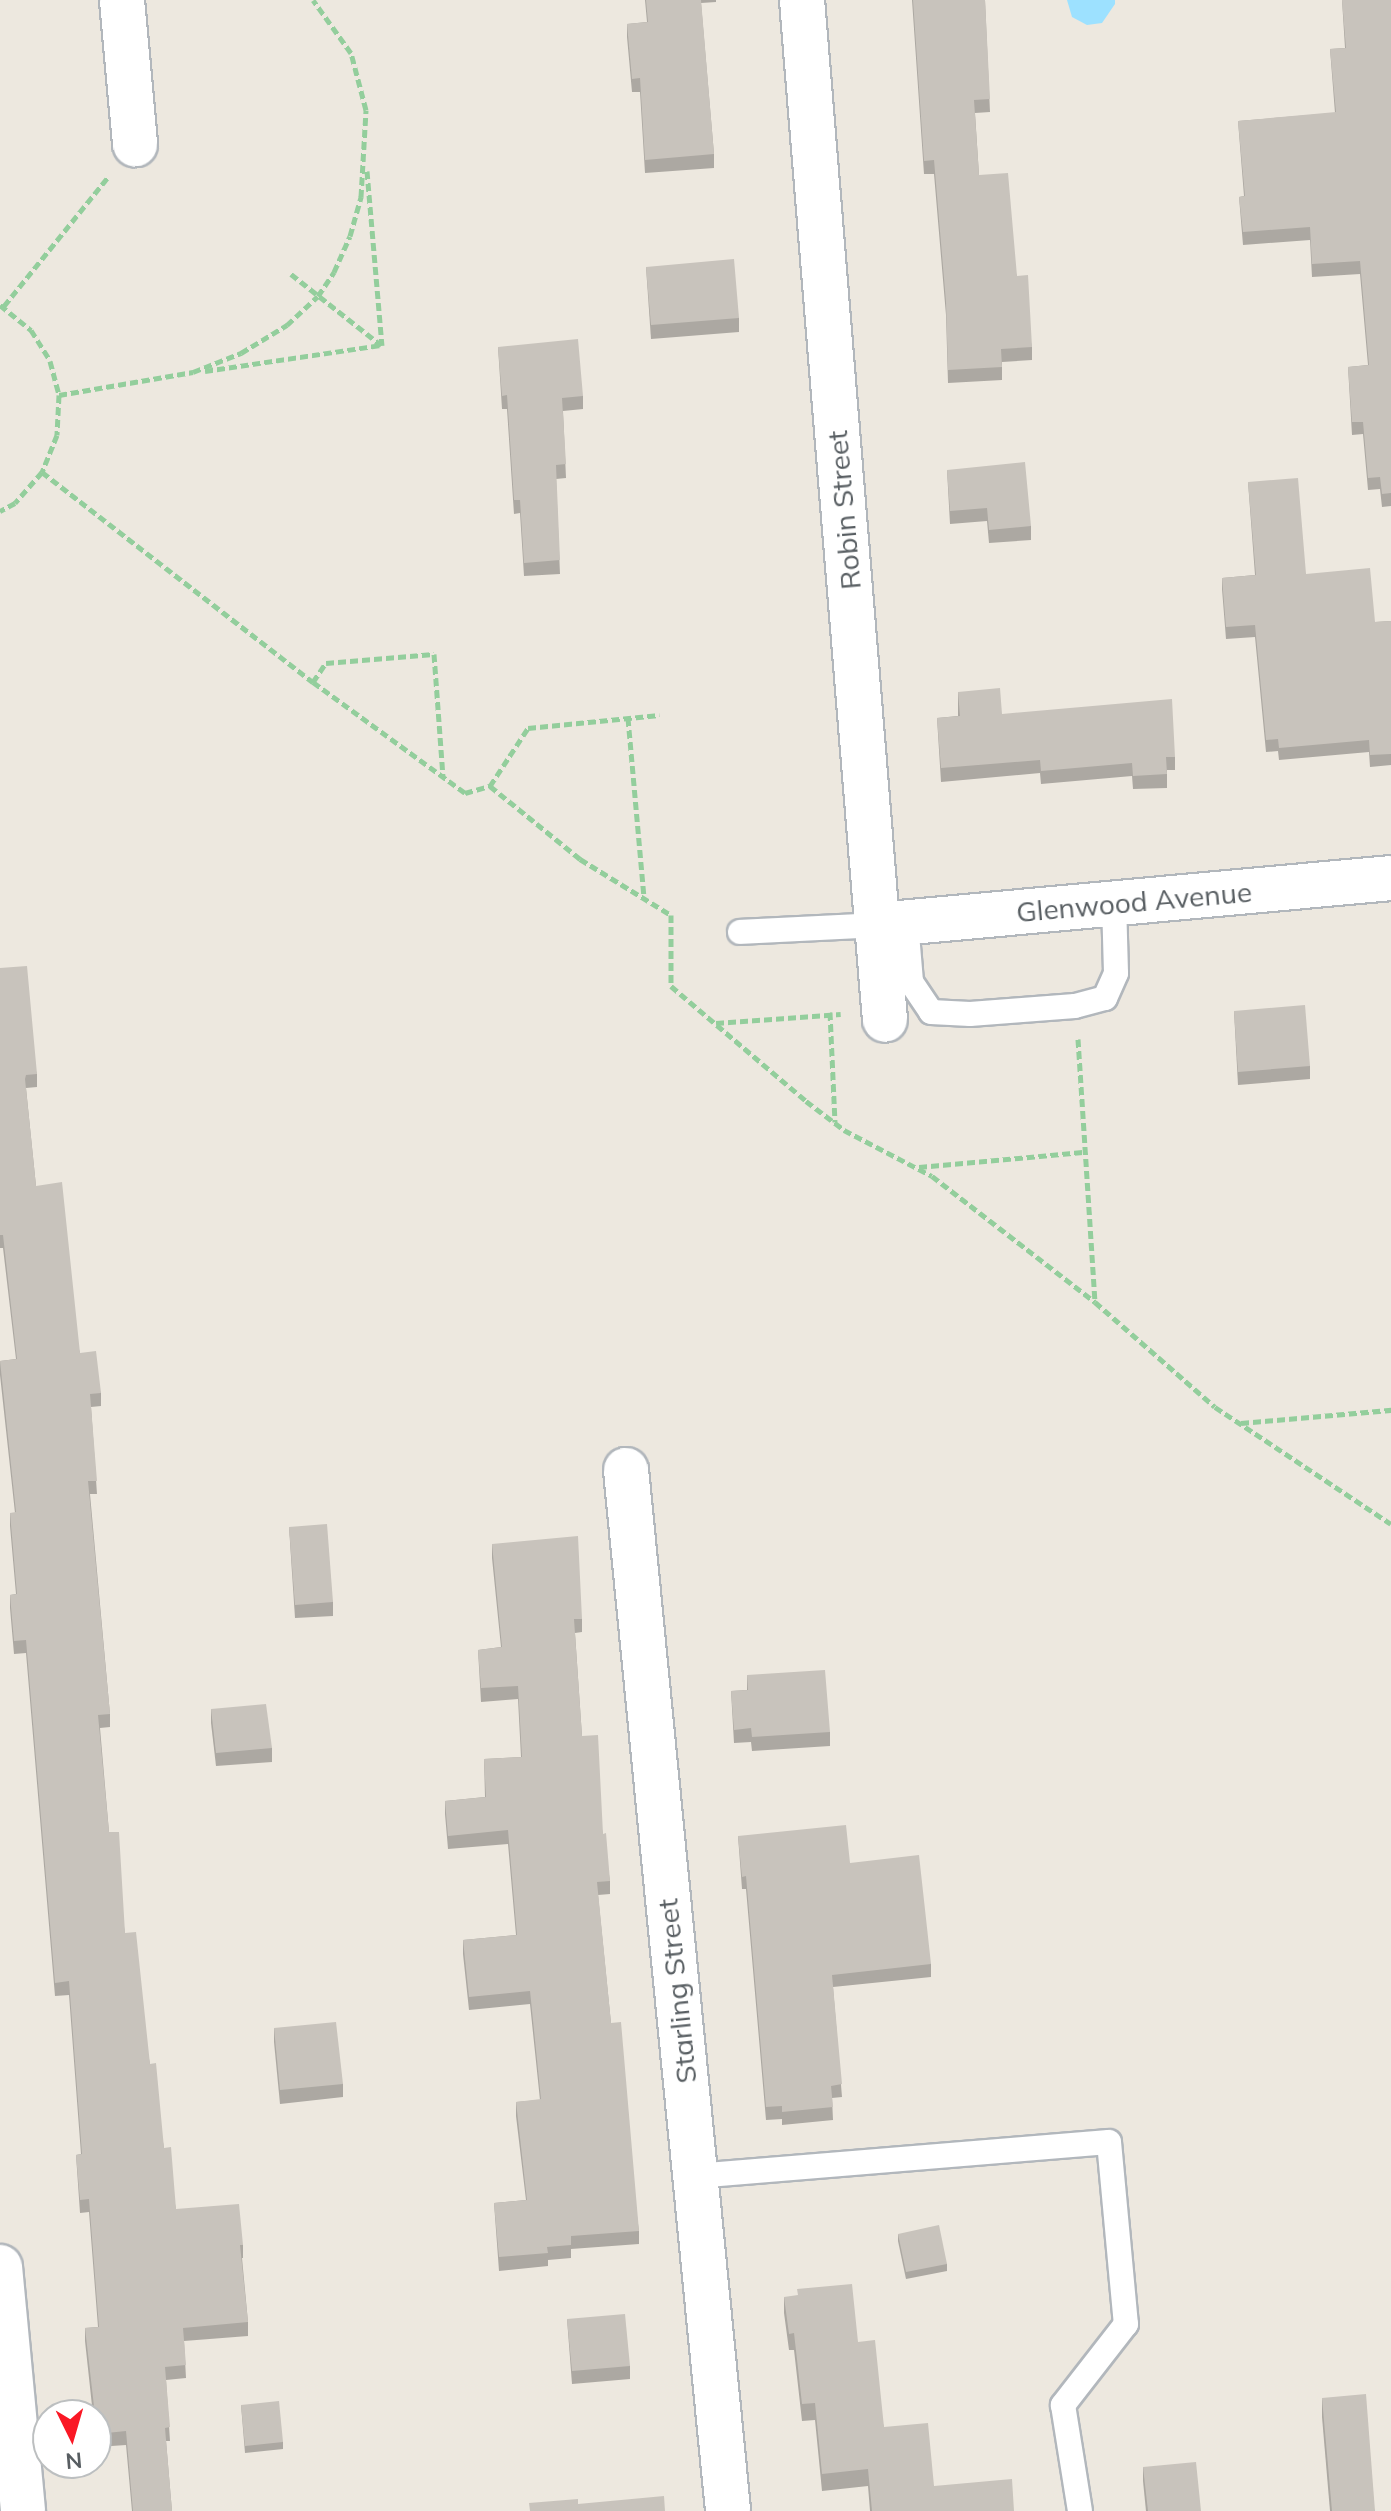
<!DOCTYPE html>
<html>
<head>
<meta charset="utf-8">
<style>
	body { margin:0 }
	#map { position:relative; width:1391px; height:2511px; overflow:hidden; background:#ede8df; font-family:Mulish,sans-serif }
	div>[style] { position:absolute }
	[style*='--x'] { left:calc(var(--x)*1px); top:calc(var(--y)*1px); width:calc(var(--w)*1px); rotate:calc(var(--a)*1deg) }
	.water>* { inset:0; background:#9de1ff }
	.path>* { height:5px; margin-top:-2.5px; transform-origin:0; background:repeating-linear-gradient(90deg,#93ce9c 0 8px,transparent 0 12px) }
	.roads { filter:drop-shadow(2px 0 #b2b7bc) drop-shadow(-2px 0 #b2b7bc) drop-shadow(0 2px #b2b7bc) drop-shadow(0 -2px #b2b7bc) }
	.service>* { height:24px; margin:-12px; padding:0 12px; transform-origin:12px; border-radius:12px; background:#fff }
	.minor>* { height:44px; margin:-22px; padding:0 22px; transform-origin:22px; border-radius:22px; background:#fff }
	.wall>* { inset:0; background:#aca8a2 }
	.building>* { inset:0; background:#c8c3bc }
	span { translate:-50% -50%; white-space:nowrap; text-align:center; line-height:1.15; -webkit-text-stroke:7px #fff; paint-order:stroke }
	.street-label { font-size:28px; color:#585e62 }
	.north { position:absolute; left:32px; top:2399px; width:80px; height:80px; box-sizing:border-box; background:#fff; border:2px solid #bcbfc0; border-radius:50%; rotate:175deg; font-size:22px; font-weight:700; line-height:32px; text-align:center; color:#585e62 }
	.north::after { content:''; display:block; margin:auto; width:28px; height:36px; background:#fa1825; clip-path:polygon(50% 0,100% 100%,50% 72%,0 100%) }
</style>
</head>
<body>
<div id="map">
	<div class="water">
		<div style="clip-path:polygon(1067px 0,1115px 0,1115px 4px,1102px 23px,1087px 25px,1072px 17px)"></div>
	</div>
	<div class="path">
		<div style="--x:367;--y:171;--w:175;--a:85.1"></div>
		<div style="--x:291;--y:274;--w:115;--a:38.3"></div>
		<div style="--x:0;--y:305;--w:40;--a:39"></div>
		<div style="--x:31;--y:330;--w:36;--a:58"></div>
		<div style="--x:50;--y:361;--w:35;--a:75"></div>
		<div style="--x:59;--y:395;--w:40;--a:92.9"></div>
		<div style="--x:57;--y:435;--w:40;--a:112"></div>
		<div style="--x:42;--y:472;--w:41;--a:131.1"></div>
		<div style="--x:15;--y:503;--w:17;--a:152"></div>
		<div style="--x:4;--y:306;--w:167;--a:-51.1"></div>
		<div style="--x:205;--y:371;--w:179;--a:-8.4"></div>
		<div style="--x:59;--y:395;--w:136;--a:-9.7"></div>
		<div style="--x:193;--y:372;--w:52;--a:-21.6"></div>
		<div style="--x:241;--y:353;--w:54;--a:-31.3"></div>
		<div style="--x:287;--y:325;--w:42;--a:-43.1"></div>
		<div style="--x:318;--y:296;--w:29;--a:-56"></div>
		<div style="--x:334;--y:272;--w:39;--a:-66"></div>
		<div style="--x:350;--y:236;--w:41;--a:-74.2"></div>
		<div style="--x:361;--y:197;--w:87;--a:-86.7"></div>
		<div style="--x:366;--y:110;--w:59;--a:-104.7"></div>
		<div style="--x:351;--y:53;--w:65;--a:-125.6"></div>
		<div style="--x:42;--y:472;--w:343;--a:37.8"></div>
		<div style="--x:313;--y:682;--w:188;--a:36.1"></div>
		<div style="--x:465;--y:793;--w:26;--a:-16"></div>
		<div style="--x:490;--y:786;--w:116;--a:39"></div>
		<div style="--x:580;--y:859;--w:107;--a:31.6"></div>
		<div style="--x:671;--y:915;--w:71;--a:90"></div>
		<div style="--x:671;--y:986;--w:177;--a:40.4"></div>
		<div style="--x:806;--y:1101;--w:48;--a:37.3"></div>
		<div style="--x:844;--y:1130;--w:99;--a:27.6"></div>
		<div style="--x:932;--y:1176;--w:206;--a:37.7"></div>
		<div style="--x:1095;--y:1302;--w:159;--a:41.2"></div>
		<div style="--x:1215;--y:1407;--w:211;--a:33.6"></div>
		<div style="--x:313;--y:682;--w:23;--a:-56"></div>
		<div style="--x:326;--y:663;--w:108;--a:-4.8"></div>
		<div style="--x:434;--y:654;--w:122;--a:85.8"></div>
		<div style="--x:628;--y:718;--w:182;--a:84.9"></div>
		<div style="--x:490;--y:786;--w:69;--a:-56.8"></div>
		<div style="--x:528;--y:728;--w:132;--a:-5.7"></div>
		<div style="--x:830;--y:1012;--w:110;--a:87.4"></div>
		<div style="--x:716;--y:1023;--w:125;--a:-4.1"></div>
		<div style="--x:1078;--y:1039;--w:263;--a:86.3"></div>
		<div style="--x:919;--y:1167;--w:167;--a:-5.2"></div>
		<div style="--x:1241;--y:1423;--w:151;--a:-5"></div>
	</div>
	<div class="roads">
		<div class="service">
			<div style="--x:906;--y:922;--w:60;--a:85.2"></div>
			<div style="--x:911;--y:982;--w:36;--a:56"></div>
			<div style="--x:931;--y:1012;--w:39;--a:3"></div>
			<div style="--x:970;--y:1014;--w:105;--a:-4.4"></div>
			<div style="--x:1075;--y:1006;--w:31;--a:-15"></div>
			<div style="--x:1105;--y:998;--w:27;--a:-66"></div>
			<div style="--x:1116;--y:973;--w:70;--a:-91.6"></div>
			<div style="--x:740;--y:932;--w:138;--a:-2.9"></div>
			<div style="--x:695;--y:2176;--w:415;--a:-4.7"></div>
			<div style="--x:1109;--y:2142;--w:183;--a:84.7"></div>
			<div style="--x:1126;--y:2324;--w:103;--a:127.9"></div>
			<div style="--x:1063;--y:2405;--w:107;--a:80.9"></div>
		</div>
		<div class="minor">
			<div style="--x:122;--y:0;--w:145;--a:84.8"></div>
			<div style="--x:802;--y:0;--w:1023;--a:85.35"></div>
			<div style="--x:878;--y:925;--w:515;--a:-5.23"></div>
			<div style="--x:626;--y:1470;--w:1046;--a:84.4"></div>
			<div style="--x:0;--y:2267;--w:245;--a:84.6"></div>
		</div>
	</div>
	<div class="wall">
		<div style="clip-path:polygon(645px 0,716px 0,716px 2px,701px 3px,714px 154px,714px 168px,645px 173px,640px 92px,632px 92px,627px 37px,627px 24px,647px 22px)"></div>
		<div style="clip-path:polygon(912px 0,985px 0,990px 112px,975px 113px,979px 175px,1017px 276px,1032px 347px,1032px 360px,1002px 362px,1002px 380px,948px 383px,946px 315px,934px 174px,924px 174px)"></div>
		<div style="clip-path:polygon(1342px 0,1391px 0,1391px 506px,1382px 507px,1380px 489px,1368px 490px,1363px 434px,1352px 435px,1348px 367px,1368px 365px,1360px 274px,1312px 277px,1310px 240px,1243px 245px,1239px 197px,1244px 196px,1238px 121px,1335px 113px,1330px 49px,1345px 48px)"></div>
		<div style="clip-path:polygon(646px 267px,739px 318px,739px 332px,651px 339px)"></div>
		<div style="clip-path:polygon(498px 347px,583px 396px,583px 409px,563px 411px,566px 478px,556px 479px,560px 574px,524px 576px,520px 513px,514px 514px,507px 409px,502px 409px)"></div>
		<div style="clip-path:polygon(947px 470px,1031px 526px,1031px 540px,989px 543px,987px 521px,950px 524px)"></div>
		<div style="clip-path:polygon(1248px 482px,1306px 574px,1375px 622px,1391px 621px,1391px 765px,1370px 767px,1369px 752px,1279px 760px,1278px 751px,1266px 752px,1255px 637px,1226px 639px,1222px 589px,1222px 578px,1255px 575px)"></div>
		<div style="clip-path:polygon(958px 692px,1002px 714px,1175px 757px,1175px 770px,1167px 770px,1167px 788px,1133px 789px,1132px 776px,1041px 784px,1040px 773px,941px 782px,937px 718px,958px 716px)"></div>
		<div style="clip-path:polygon(0 968px,37px 1074px,37px 1087px,26px 1088px,36px 1186px,80px 1353px,101px 1393px,101px 1406px,91px 1407px,97px 1494px,90px 1494px,110px 1714px,110px 1727px,100px 1728px,109px 1832px,125px 1933px,150px 2064px,164px 2148px,176px 2209px,243px 2245px,243px 2258px,242px 2258px,248px 2322px,248px 2336px,184px 2341px,186px 2378px,166px 2380px,170px 2441px,166px 2441px,172px 2511px,132px 2511px,126px 2445px,97px 2447px,96px 2415px,93px 2415px,85px 2341px,85px 2328px,98px 2327px,89px 2212px,80px 2213px,76px 2155px,81px 2154px,69px 1995px,55px 1996px,26px 1653px,14px 1654px,10px 1608px,10px 1595px,16px 1594px,10px 1526px,10px 1513px,15px 1513px,0 1375px,0 1361px,16px 1359px,3px 1248px,0 1248px)"></div>
		<div style="clip-path:polygon(1234px 1011px,1310px 1066px,1310px 1079px,1238px 1085px)"></div>
		<div style="clip-path:polygon(289px 1527px,333px 1602px,333px 1616px,295px 1618px)"></div>
		<div style="clip-path:polygon(492px 1544px,582px 1619px,582px 1632px,575px 1633px,582px 1736px,603px 1834px,610px 1881px,610px 1894px,598px 1895px,611px 2023px,639px 2231px,639px 2244px,571px 2249px,571px 2258px,548px 2260px,548px 2266px,499px 2271px,494px 2203px,526px 2200px,516px 2116px,516px 2102px,540px 2100px,530px 2004px,469px 2010px,463px 1954px,463px 1940px,516px 1935px,508px 1844px,448px 1849px,445px 1814px,445px 1801px,485px 1797px,484px 1759px,521px 1757px,518px 1699px,481px 1702px,478px 1650px,501px 1647px,492px 1558px)"></div>
		<div style="clip-path:polygon(747px 1675px,830px 1732px,830px 1746px,752px 1751px,751px 1742px,734px 1743px,731px 1691px,747px 1690px)"></div>
		<div style="clip-path:polygon(211px 1709px,272px 1748px,272px 1762px,216px 1766px,211px 1723px)"></div>
		<div style="clip-path:polygon(738px 1836px,850px 1863px,931px 1964px,931px 1977px,833px 1987px,842px 2097px,832px 2098px,833px 2120px,782px 2125px,782px 2119px,766px 2120px,746px 1889px,742px 1889px)"></div>
		<div style="clip-path:polygon(274px 2028px,343px 2084px,343px 2097px,280px 2104px,274px 2042px)"></div>
		<div style="clip-path:polygon(898px 2234px,947px 2264px,947px 2271px,906px 2279px,898px 2241px)"></div>
		<div style="clip-path:polygon(784px 2297px,858px 2342px,884px 2427px,934px 2486px,1014px 2511px,870px 2511px,868px 2486px,822px 2491px,815px 2420px,802px 2421px,794px 2350px,789px 2350px,784px 2313px)"></div>
		<div style="clip-path:polygon(567px 2319px,630px 2366px,630px 2379px,572px 2384px)"></div>
		<div style="clip-path:polygon(1322px 2398px,1375px 2511px,1330px 2511px,1322px 2417px)"></div>
		<div style="clip-path:polygon(241px 2405px,283px 2442px,283px 2449px,245px 2453px)"></div>
		<div style="clip-path:polygon(1143px 2467px,1201px 2511px,1146px 2511px,1143px 2481px)"></div>
	</div>
	<div class="building">
		<div style="clip-path:polygon(646px 0,701px 0,714px 154px,645px 160px,640px 78px,632px 79px,627px 24px,648px 22px)"></div>
		<div style="clip-path:polygon(913px 0,985px 0,990px 99px,974px 100px,979px 175px,1008px 173px,1017px 276px,1028px 275px,1032px 347px,1001px 349px,1002px 367px,948px 370px,946px 302px,934px 160px,924px 161px)"></div>
		<div style="clip-path:polygon(1342px 0,1391px 0,1391px 493px,1382px 494px,1380px 477px,1368px 478px,1363px 422px,1352px 422px,1348px 367px,1369px 365px,1360px 261px,1312px 264px,1310px 227px,1243px 232px,1239px 197px,1245px 196px,1238px 121px,1336px 112px,1330px 49px,1346px 48px)"></div>
		<div style="clip-path:polygon(734px 259px,739px 318px,651px 325px,646px 267px)"></div>
		<div style="clip-path:polygon(578px 339px,583px 396px,562px 398px,566px 464px,556px 465px,560px 560px,524px 563px,520px 500px,514px 500px,507px 395px,502px 396px,498px 347px)"></div>
		<div style="clip-path:polygon(1025px 462px,1031px 526px,989px 530px,987px 508px,950px 511px,947px 470px)"></div>
		<div style="clip-path:polygon(1298px 478px,1306px 574px,1370px 568px,1375px 622px,1391px 621px,1391px 754px,1370px 755px,1369px 740px,1279px 748px,1278px 739px,1266px 740px,1255px 625px,1226px 627px,1222px 578px,1256px 575px,1248px 482px)"></div>
		<div style="clip-path:polygon(1000px 688px,1002px 714px,1172px 699px,1175px 757px,1166px 757px,1167px 774px,1133px 776px,1132px 763px,1041px 771px,1040px 760px,941px 768px,937px 718px,960px 716px,958px 692px)"></div>
		<div style="clip-path:polygon(27px 966px,37px 1074px,26px 1075px,25px 1079px,36px 1186px,62px 1182px,80px 1353px,96px 1351px,101px 1393px,90px 1394px,97px 1481px,88px 1481px,110px 1714px,98px 1715px,109px 1832px,119px 1832px,125px 1933px,136px 1932px,150px 2064px,156px 2063px,164px 2148px,171px 2147px,176px 2209px,239px 2204px,243px 2245px,240px 2245px,248px 2322px,183px 2328px,186px 2365px,165px 2367px,170px 2427px,165px 2428px,172px 2511px,133px 2511px,126px 2431px,97px 2434px,96px 2415px,95px 2415px,85px 2328px,99px 2327px,89px 2199px,80px 2200px,76px 2155px,82px 2154px,69px 1981px,55px 1983px,26px 1640px,14px 1641px,10px 1595px,17px 1594px,10px 1513px,16px 1512px,0 1361px,17px 1359px,3px 1235px,0 1235px,0 968px)"></div>
		<div style="clip-path:polygon(1305px 1005px,1310px 1066px,1238px 1072px,1234px 1011px)"></div>
		<div style="clip-path:polygon(327px 1524px,333px 1602px,295px 1605px,289px 1527px)"></div>
		<div style="clip-path:polygon(578px 1536px,582px 1619px,574px 1619px,582px 1736px,598px 1735px,603px 1834px,606px 1833px,610px 1881px,597px 1882px,611px 2023px,621px 2022px,639px 2231px,571px 2236px,571px 2245px,547px 2247px,548px 2253px,499px 2257px,494px 2203px,527px 2200px,516px 2102px,541px 2099px,530px 1991px,469px 1997px,463px 1940px,517px 1935px,508px 1830px,448px 1836px,445px 1801px,486px 1797px,484px 1759px,522px 1757px,518px 1686px,481px 1688px,478px 1650px,502px 1647px,492px 1544px)"></div>
		<div style="clip-path:polygon(825px 1670px,830px 1732px,752px 1737px,751px 1728px,734px 1730px,731px 1691px,748px 1690px,747px 1675px)"></div>
		<div style="clip-path:polygon(266px 1704px,272px 1748px,216px 1753px,211px 1709px)"></div>
		<div style="clip-path:polygon(846px 1825px,850px 1863px,919px 1855px,931px 1964px,832px 1975px,842px 2084px,831px 2086px,833px 2107px,782px 2112px,782px 2106px,766px 2107px,746px 1876px,742px 1877px,738px 1836px)"></div>
		<div style="clip-path:polygon(336px 2022px,343px 2084px,280px 2090px,274px 2028px)"></div>
		<div style="clip-path:polygon(939px 2225px,947px 2264px,906px 2272px,898px 2234px)"></div>
		<div style="clip-path:polygon(852px 2284px,858px 2342px,875px 2340px,884px 2427px,928px 2423px,934px 2486px,1012px 2479px,1014px 2511px,872px 2511px,868px 2469px,822px 2474px,815px 2403px,802px 2404px,794px 2333px,789px 2334px,784px 2297px,798px 2295px,797px 2289px)"></div>
		<div style="clip-path:polygon(625px 2314px,630px 2366px,572px 2371px,567px 2319px)"></div>
		<div style="clip-path:polygon(1366px 2394px,1375px 2511px,1332px 2511px,1322px 2398px)"></div>
		<div style="clip-path:polygon(279px 2401px,283px 2442px,245px 2446px,241px 2405px)"></div>
		<div style="clip-path:polygon(1196px 2462px,1201px 2511px,1148px 2511px,1143px 2467px)"></div>
		<div style="clip-path:polygon(664px 2496px,665px 2511px,530px 2511px,529px 2503px,578px 2499px,578px 2504px)"></div>
	</div>
	<div class="street-label">
		<span style="left:844px;top:510px;rotate:-95deg">Robin Street</span>
		<span style="left:1134px;top:902px;rotate:-5deg">Glenwood Avenue</span>
		<span style="left:677px;top:1991px;rotate:-96deg">Starling Street</span>
	</div>
	<div class="north">N</div>
</div>
</body>
</html>
